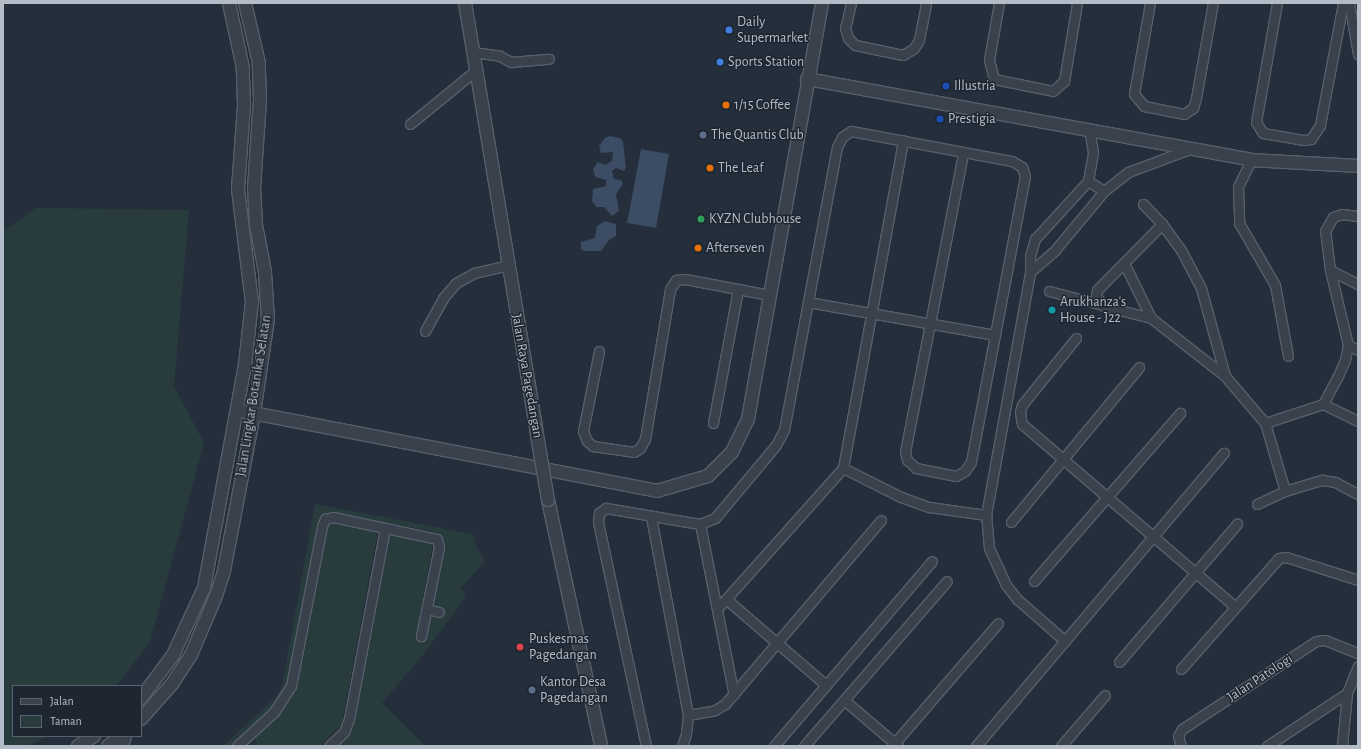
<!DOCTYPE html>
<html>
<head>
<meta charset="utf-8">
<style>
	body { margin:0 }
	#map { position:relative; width:1361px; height:749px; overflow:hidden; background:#252f3c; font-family:"Alegreya Sans",sans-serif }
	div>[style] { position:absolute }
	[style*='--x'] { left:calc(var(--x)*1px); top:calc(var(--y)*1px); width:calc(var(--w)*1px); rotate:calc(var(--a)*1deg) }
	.green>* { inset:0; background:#283c3e }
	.water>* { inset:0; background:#3b4c64 }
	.roads { filter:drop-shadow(1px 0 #575f6a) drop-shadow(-1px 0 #575f6a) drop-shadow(0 1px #575f6a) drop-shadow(0 -1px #575f6a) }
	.minor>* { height:9px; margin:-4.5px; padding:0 4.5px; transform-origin:4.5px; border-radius:4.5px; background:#39414c }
	.tertiary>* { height:12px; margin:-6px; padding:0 6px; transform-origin:6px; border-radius:6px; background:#39414c }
	.bridges { filter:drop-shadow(1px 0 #575f6a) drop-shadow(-1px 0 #575f6a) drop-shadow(0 1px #575f6a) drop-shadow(0 -1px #575f6a) }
	.tertiary-bridge>* { height:12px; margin:-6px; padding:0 6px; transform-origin:6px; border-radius:6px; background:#39414c }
	.dots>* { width:11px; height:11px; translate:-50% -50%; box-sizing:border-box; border:2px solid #1e2631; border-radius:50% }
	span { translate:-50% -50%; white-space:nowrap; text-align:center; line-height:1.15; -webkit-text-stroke:3px #1e2631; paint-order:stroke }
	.poi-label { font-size:14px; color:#b4bcc7 }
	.left { translate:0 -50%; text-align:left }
	.street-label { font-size:14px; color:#b4bcc7 }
	.frame { position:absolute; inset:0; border:4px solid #b4bcc7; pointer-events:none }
	.legend { position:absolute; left:12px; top:685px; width:130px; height:52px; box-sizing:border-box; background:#1e2631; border:1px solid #5a626d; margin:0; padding:5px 7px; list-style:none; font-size:12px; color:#b4bcc7 }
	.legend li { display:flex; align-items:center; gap:8px; height:20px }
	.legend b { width:20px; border:1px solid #5a626d }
</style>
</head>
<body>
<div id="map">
	<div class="green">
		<div style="clip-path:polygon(36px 208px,189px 210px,174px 386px,204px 443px,150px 642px,116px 686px,13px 686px,13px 736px,49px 736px,26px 746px,3px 746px,3px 231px)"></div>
		<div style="clip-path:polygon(315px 504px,473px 534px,476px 546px,485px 561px,461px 588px,466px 597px,423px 655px,382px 703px,425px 746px,338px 746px,353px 729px,390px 538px,393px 534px,433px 543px,416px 638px,425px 640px,430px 619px,434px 615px,440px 616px,442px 608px,435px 606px,433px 601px,443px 547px,442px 540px,431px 531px,331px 513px,322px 516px,317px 524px,287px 685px,271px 708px,230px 746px,223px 746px,274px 699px,282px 687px)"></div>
		<div style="clip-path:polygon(334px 522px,373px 529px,377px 535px,342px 724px,320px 746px,257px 746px,255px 736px,284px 708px,296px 688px,327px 526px)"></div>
	</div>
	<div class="water">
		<div style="clip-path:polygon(610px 136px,620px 138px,623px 142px,626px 167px,624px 171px,616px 168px,612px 171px,614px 179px,621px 180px,623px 184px,616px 194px,619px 211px,612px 216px,604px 207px,596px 207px,592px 201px,593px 189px,606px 186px,606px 180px,595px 177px,593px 169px,598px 162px,605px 165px,612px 161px,613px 152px,601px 153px,599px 146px,605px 138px)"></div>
		<div style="clip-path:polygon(641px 149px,669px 154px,656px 228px,627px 223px)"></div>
		<div style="clip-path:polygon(605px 221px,616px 224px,616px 236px,609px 240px,601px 251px,584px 251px,581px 249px,581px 242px,595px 238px,597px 226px)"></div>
	</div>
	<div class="roads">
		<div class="minor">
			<div style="--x:851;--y:3;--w:26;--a:103"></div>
			<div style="--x:845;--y:28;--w:10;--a:73"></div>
			<div style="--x:848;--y:38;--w:10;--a:45"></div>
			<div style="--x:855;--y:45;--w:49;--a:11.8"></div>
			<div style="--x:903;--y:55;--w:13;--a:-32"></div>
			<div style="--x:914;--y:48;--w:9;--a:-58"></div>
			<div style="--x:919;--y:40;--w:38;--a:-79"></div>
			<div style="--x:999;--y:3;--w:58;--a:100"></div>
			<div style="--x:989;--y:60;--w:20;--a:75"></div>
			<div style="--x:994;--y:79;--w:60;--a:11.5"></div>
			<div style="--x:1053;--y:91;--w:15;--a:-42"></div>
			<div style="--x:1064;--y:81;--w:79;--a:-80.5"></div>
			<div style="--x:1150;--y:3;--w:92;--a:100"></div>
			<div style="--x:1134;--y:94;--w:16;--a:50"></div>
			<div style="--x:1144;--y:106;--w:41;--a:11.3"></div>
			<div style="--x:1184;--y:114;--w:11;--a:-34"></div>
			<div style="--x:1193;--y:108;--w:10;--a:-73"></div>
			<div style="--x:1196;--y:98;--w:97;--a:-79.9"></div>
			<div style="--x:1277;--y:3;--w:121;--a:100"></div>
			<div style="--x:1256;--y:122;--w:13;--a:58"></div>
			<div style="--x:1263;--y:133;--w:42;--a:9.7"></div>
			<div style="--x:1304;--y:140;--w:7;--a:-8"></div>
			<div style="--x:1311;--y:139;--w:17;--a:-57"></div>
			<div style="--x:1320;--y:125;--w:124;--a:-79.3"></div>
			<div style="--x:1349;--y:3;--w:52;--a:80"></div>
			<div style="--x:473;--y:52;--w:27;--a:8"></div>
			<div style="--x:500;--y:56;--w:13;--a:29"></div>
			<div style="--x:511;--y:62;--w:38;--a:-5"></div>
			<div style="--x:410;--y:124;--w:85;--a:-39.3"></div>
			<div style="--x:1251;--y:160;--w:30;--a:116"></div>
			<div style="--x:1238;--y:187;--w:36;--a:88"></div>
			<div style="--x:1239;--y:223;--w:72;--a:59.9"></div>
			<div style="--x:1275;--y:285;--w:72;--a:79.6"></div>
			<div style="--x:1088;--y:181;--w:19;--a:32"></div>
			<div style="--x:1143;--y:204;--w:28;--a:46"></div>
			<div style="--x:1162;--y:224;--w:32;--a:54"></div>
			<div style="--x:1181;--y:250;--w:43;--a:62.2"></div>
			<div style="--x:1201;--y:288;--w:91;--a:74.7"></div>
			<div style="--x:1124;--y:263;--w:61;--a:63.9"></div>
			<div style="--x:1151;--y:318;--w:49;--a:-165.7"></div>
			<div style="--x:1104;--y:306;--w:13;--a:-129"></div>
			<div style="--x:1096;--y:296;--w:6;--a:-81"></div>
			<div style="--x:1097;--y:290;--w:93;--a:-45.4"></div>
			<div style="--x:1330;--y:270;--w:31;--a:27"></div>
			<div style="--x:1030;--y:272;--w:33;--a:-41"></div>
			<div style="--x:1055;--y:250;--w:77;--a:-50.3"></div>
			<div style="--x:1104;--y:191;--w:31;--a:-38"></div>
			<div style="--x:1128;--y:172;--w:66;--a:-20.4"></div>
			<div style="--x:1049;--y:291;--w:56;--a:14.5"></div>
			<div style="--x:808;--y:302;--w:190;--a:10"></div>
			<div style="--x:1151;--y:318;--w:94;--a:38.1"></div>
			<div style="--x:1225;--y:376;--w:62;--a:49.6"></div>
			<div style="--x:1265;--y:423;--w:71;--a:73.6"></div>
			<div style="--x:425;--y:331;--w:38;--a:-61"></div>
			<div style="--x:443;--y:298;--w:20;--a:-49"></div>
			<div style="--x:456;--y:283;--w:21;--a:-29"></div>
			<div style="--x:474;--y:273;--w:35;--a:-13"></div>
			<div style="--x:1076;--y:338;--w:86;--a:128.9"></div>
			<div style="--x:1022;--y:405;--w:7;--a:106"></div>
			<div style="--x:1020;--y:412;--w:12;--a:81"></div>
			<div style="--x:1022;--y:424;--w:279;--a:40.6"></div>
			<div style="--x:1348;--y:345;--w:11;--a:27"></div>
			<div style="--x:599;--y:351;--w:82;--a:101.3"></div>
			<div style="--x:583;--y:431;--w:11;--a:68"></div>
			<div style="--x:587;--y:441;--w:8;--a:40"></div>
			<div style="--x:593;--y:446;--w:41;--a:8.3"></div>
			<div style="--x:634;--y:452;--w:7;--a:-34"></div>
			<div style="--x:640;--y:448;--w:10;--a:-61"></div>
			<div style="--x:645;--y:439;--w:152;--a:-80.5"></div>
			<div style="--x:670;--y:289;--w:11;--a:-56"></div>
			<div style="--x:676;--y:280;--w:9;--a:-6"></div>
			<div style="--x:685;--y:279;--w:86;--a:10.7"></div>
			<div style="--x:1323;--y:404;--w:39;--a:26"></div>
			<div style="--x:713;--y:423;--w:136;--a:-79.4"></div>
			<div style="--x:1265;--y:423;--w:61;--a:-18.1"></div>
			<div style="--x:1323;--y:404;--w:30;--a:-62"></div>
			<div style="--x:1337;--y:378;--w:20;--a:-66"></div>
			<div style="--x:1345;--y:360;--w:15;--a:-79"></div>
			<div style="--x:1348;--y:345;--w:77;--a:-103.5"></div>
			<div style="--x:1330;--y:270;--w:39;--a:-97"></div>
			<div style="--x:1325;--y:231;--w:16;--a:-60"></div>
			<div style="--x:1333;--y:217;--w:9;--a:-18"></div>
			<div style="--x:1342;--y:214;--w:16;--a:7"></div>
			<div style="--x:843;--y:468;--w:65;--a:26.6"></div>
			<div style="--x:901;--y:497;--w:30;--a:20"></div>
			<div style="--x:929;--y:507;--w:58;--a:8"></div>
			<div style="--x:1257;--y:504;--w:31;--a:-25"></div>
			<div style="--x:1285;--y:491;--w:39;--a:-17"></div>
			<div style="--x:1322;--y:480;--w:13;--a:9"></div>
			<div style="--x:1335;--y:482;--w:26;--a:28"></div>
			<div style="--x:651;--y:517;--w:201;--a:79.4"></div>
			<div style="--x:688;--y:715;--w:19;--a:96"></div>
			<div style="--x:686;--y:734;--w:13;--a:108"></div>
			<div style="--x:1011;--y:522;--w:201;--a:-50.4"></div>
			<div style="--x:700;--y:524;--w:174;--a:78.8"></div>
			<div style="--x:1034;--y:581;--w:223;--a:-49"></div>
			<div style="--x:726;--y:599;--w:132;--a:40.7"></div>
			<div style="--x:427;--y:609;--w:12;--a:14"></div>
			<div style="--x:717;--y:609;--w:189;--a:-48.2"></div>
			<div style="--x:843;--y:468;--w:333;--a:-79.6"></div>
			<div style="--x:1065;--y:641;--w:64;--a:-138.8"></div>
			<div style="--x:1017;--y:599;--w:18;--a:-128"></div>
			<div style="--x:1006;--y:585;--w:41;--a:-114.7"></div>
			<div style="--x:989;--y:548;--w:33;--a:-95"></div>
			<div style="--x:986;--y:515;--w:247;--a:-79.7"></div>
			<div style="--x:1030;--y:272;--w:16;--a:-90"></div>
			<div style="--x:1030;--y:256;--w:18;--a:-74"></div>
			<div style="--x:1035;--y:239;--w:79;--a:-47.6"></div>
			<div style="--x:1088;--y:181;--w:29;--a:-80"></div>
			<div style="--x:1093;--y:152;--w:23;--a:-100"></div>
			<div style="--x:1119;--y:662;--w:182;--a:-49.5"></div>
			<div style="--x:1181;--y:669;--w:148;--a:-48.6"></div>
			<div style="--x:1279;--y:558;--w:7;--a:-8"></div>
			<div style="--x:1286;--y:557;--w:76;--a:17.7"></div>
			<div style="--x:844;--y:700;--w:71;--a:40.4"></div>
			<div style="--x:688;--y:715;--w:27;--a:-10"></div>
			<div style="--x:715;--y:710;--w:12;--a:-31"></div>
			<div style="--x:725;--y:704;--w:241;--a:-49.7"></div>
			<div style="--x:123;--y:746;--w:10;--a:-73"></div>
			<div style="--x:237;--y:746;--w:50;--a:-42.6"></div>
			<div style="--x:274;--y:712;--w:31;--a:-57"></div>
			<div style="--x:291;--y:686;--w:163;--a:-79"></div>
			<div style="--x:322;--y:526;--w:8;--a:-67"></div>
			<div style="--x:325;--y:519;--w:8;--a:-14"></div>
			<div style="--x:333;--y:517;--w:106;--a:11.9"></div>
			<div style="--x:437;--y:539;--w:8;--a:76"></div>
			<div style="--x:439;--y:547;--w:91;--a:101.4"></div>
			<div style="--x:329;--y:746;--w:21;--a:-43"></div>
			<div style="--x:344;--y:732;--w:14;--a:-69"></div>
			<div style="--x:349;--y:719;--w:194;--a:-79.3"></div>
			<div style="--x:646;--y:746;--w:229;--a:-102.1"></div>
			<div style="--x:598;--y:522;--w:9;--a:-84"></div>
			<div style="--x:599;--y:513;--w:9;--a:-36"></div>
			<div style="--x:606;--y:508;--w:95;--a:9.7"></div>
			<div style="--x:700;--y:524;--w:16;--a:-22"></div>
			<div style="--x:715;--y:518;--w:95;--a:-50.1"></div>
			<div style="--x:776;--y:445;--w:17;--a:-62"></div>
			<div style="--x:784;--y:430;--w:288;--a:-79.4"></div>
			<div style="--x:837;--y:147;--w:11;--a:-63"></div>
			<div style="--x:842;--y:137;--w:11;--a:-34"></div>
			<div style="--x:851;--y:131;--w:164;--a:10.6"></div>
			<div style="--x:1012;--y:161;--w:12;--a:31"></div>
			<div style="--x:1022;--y:167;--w:9;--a:72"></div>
			<div style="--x:1025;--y:176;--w:291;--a:100.7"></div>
			<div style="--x:971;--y:462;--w:11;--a:124"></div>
			<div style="--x:965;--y:471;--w:10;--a:151"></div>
			<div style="--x:956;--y:476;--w:41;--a:-168.7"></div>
			<div style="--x:916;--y:468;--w:12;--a:-138"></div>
			<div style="--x:907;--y:460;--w:8;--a:-104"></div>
			<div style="--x:905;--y:452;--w:305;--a:-79"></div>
			<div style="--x:774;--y:746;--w:243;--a:-49.5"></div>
			<div style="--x:804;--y:746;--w:218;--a:-49.1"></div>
			<div style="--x:892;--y:746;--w:162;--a:-49.2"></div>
			<div style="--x:976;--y:746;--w:384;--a:-49.8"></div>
			<div style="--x:1061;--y:746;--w:67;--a:-49.2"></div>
			<div style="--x:1181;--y:746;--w:10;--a:-107"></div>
			<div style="--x:1178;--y:736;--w:8;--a:-60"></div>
			<div style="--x:1182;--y:729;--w:160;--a:-33.3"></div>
			<div style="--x:1316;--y:641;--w:9;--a:-6"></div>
			<div style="--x:1325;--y:640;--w:35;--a:22"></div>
			<div style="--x:1267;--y:746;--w:96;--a:-33.5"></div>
			<div style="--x:1342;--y:746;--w:53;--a:-84.6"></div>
			<div style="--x:1347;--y:693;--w:29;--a:-68"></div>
		</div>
		<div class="tertiary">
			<div style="--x:465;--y:3;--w:432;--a:80.5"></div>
			<div style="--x:807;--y:79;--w:451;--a:10.3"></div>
			<div style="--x:1251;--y:160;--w:107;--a:3.2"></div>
			<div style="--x:237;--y:410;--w:428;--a:10.9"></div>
			<div style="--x:657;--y:491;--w:53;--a:-16.4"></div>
			<div style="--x:708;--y:476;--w:34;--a:-45"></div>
			<div style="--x:732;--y:452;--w:37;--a:-64"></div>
			<div style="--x:748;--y:419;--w:423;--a:-79.9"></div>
			<div style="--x:548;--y:500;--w:252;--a:77.8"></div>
			<div style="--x:141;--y:698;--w:54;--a:-53.3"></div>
			<div style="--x:173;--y:655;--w:74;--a:-65.2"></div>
			<div style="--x:204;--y:588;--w:227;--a:-79.6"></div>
			<div style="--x:245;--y:365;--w:63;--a:-83.7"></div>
			<div style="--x:252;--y:302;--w:114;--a:-97.1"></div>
			<div style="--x:238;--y:189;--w:84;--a:-85.9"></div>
			<div style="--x:244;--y:105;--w:37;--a:-92"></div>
			<div style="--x:243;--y:68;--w:66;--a:-102.2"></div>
			<div style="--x:141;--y:719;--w:47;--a:-48.5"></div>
			<div style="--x:172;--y:684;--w:35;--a:-57"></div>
			<div style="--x:191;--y:655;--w:64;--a:-67"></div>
			<div style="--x:216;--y:596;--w:26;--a:-72"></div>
			<div style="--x:224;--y:571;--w:161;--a:-79.2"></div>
			<div style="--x:254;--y:413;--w:95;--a:-81.5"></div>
			<div style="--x:268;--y:319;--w:47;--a:-93.7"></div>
			<div style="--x:265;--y:272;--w:48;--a:-100.8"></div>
			<div style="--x:256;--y:225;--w:37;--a:-93"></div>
			<div style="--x:254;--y:188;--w:88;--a:-86.1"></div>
			<div style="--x:260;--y:100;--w:37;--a:-92"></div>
			<div style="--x:259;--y:63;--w:62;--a:-103.1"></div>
			<div style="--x:78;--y:746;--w:19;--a:-32"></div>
			<div style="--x:108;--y:746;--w:17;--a:-36"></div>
		</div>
	</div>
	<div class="bridges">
		<div class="tertiary-bridge">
			<div style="--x:536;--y:429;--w:72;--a:80.4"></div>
		</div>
	</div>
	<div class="dots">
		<div style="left:729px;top:30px;background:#3f7fe0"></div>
		<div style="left:720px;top:62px;background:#3f7fe0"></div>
		<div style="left:946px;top:86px;background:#1a4fb4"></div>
		<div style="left:726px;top:105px;background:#e8710a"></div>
		<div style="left:940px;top:119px;background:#1a4fb4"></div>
		<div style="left:703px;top:135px;background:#5c6f8a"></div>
		<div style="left:710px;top:168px;background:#e8710a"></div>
		<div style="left:701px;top:219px;background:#2e9e5b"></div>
		<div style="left:698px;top:248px;background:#e8710a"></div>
		<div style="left:1052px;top:310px;background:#0f9aa8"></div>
		<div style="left:520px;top:647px;background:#e0444e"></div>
		<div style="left:532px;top:690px;background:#5c6f8a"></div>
	</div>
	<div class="poi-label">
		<span class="left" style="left:737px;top:30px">Daily<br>Supermarket</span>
		<span class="left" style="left:728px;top:62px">Sports Station</span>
		<span class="left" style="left:954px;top:86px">Illustria</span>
		<span class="left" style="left:734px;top:105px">1/15 Coffee</span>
		<span class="left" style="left:948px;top:119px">Prestigia</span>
		<span class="left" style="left:711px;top:135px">The Quantis Club</span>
		<span class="left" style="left:718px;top:168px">The Leaf</span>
		<span class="left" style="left:709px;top:219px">KYZN Clubhouse</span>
		<span class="left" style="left:706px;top:248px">Afterseven</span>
		<span class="left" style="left:1060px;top:310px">Arukhanza's<br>House - J22</span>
		<span class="left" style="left:529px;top:647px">Puskesmas<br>Pagedangan</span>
		<span class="left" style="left:540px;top:690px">Kantor Desa<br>Pagedangan</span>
	</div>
	<div class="street-label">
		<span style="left:527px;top:376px;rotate:80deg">Jalan Raya Pagedangan</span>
		<span style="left:254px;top:396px;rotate:-81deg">Jalan Lingkar Botanika Selatan</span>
		<span style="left:1260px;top:678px;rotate:-33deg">Jalan Patologi</span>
	</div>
	<div class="frame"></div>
	<ul class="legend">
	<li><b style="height:5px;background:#39414c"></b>Jalan</li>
	<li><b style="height:11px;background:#283c3e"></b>Taman</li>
	</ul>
</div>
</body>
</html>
